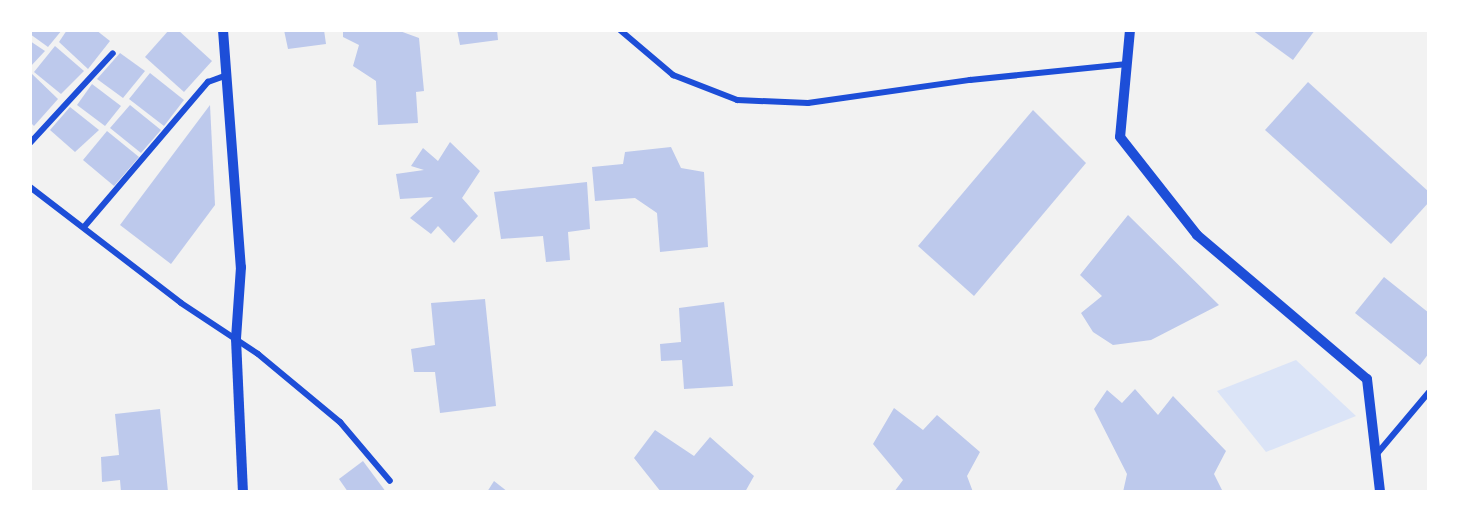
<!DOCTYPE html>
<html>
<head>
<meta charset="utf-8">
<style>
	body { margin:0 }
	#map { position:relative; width:1459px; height:522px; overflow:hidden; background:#f2f2f2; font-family:"Exo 2",sans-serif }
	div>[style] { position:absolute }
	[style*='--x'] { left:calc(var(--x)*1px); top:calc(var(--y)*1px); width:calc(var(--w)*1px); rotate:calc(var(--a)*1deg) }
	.green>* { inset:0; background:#dbe4f7 }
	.building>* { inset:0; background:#bdc9ec }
	.minor>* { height:6px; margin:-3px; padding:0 3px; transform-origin:3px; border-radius:3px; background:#1d4ed8 }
	.tertiary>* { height:10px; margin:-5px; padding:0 5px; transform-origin:5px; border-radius:5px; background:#1d4ed8 }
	span { translate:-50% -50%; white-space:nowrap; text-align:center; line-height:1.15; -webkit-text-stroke:4.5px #fff; paint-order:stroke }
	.frame { position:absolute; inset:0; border:32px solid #fff; pointer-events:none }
</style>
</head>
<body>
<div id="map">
	<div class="green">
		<div style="clip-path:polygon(1296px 360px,1356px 416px,1266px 452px,1217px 391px)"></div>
	</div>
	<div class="building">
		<div style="clip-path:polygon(30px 30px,62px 30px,48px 47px,30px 34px)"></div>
		<div style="clip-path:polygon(67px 30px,96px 30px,110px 41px,88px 69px,59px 42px)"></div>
		<div style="clip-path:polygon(169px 30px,178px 30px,212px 61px,184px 92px,145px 57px)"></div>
		<div style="clip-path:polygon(284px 30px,324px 30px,326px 44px,288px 49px)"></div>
		<div style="clip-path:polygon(343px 30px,397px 30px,419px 38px,424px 91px,416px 92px,418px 123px,378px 125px,376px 81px,353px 66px,359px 45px,343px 37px)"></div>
		<div style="clip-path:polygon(457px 30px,497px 30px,498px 40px,460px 45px)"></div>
		<div style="clip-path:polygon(1252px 30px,1315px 30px,1293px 60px)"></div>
		<div style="clip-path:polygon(30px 41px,45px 51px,30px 67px)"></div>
		<div style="clip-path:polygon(55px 46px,84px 71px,61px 94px,34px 72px)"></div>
		<div style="clip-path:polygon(120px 53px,145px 71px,123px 98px,97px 79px)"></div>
		<div style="clip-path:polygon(30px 72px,58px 99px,34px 126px,30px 122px)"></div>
		<div style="clip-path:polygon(150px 73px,184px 100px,164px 126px,129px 99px)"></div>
		<div style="clip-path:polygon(1308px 82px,1429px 192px,1429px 202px,1391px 244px,1265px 130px)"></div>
		<div style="clip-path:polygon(92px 84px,121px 106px,105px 126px,77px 105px)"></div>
		<div style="clip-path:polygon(130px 105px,161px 130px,141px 153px,110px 128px)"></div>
		<div style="clip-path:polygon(210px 105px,215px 205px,171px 264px,120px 225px)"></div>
		<div style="clip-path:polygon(70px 107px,99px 130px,75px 152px,50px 130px)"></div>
		<div style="clip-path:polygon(1033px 110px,1086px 163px,974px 296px,918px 246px)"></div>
		<div style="clip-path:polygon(107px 131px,139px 157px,114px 186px,83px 160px)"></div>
		<div style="clip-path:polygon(450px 142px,480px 171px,462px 198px,478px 216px,454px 243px,438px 226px,431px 234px,410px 218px,433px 197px,400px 199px,396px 174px,424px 170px,411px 166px,423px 148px,438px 161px)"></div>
		<div style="clip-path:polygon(671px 147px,681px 168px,704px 172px,708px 247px,660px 252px,657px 213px,635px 198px,595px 201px,592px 167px,623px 164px,625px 152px)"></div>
		<div style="clip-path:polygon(587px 182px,590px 229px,568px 232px,570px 260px,546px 262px,543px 236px,501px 239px,494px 192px)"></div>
		<div style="clip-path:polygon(1128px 215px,1219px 305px,1151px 340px,1113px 345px,1093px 332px,1081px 313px,1102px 296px,1080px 275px)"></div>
		<div style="clip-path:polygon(1384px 277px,1429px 313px,1429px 353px,1420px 365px,1355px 313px)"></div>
		<div style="clip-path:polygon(485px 299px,496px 406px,440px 413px,435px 372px,414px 372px,411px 349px,435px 345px,431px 303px)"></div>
		<div style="clip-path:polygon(724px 302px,733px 386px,684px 389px,682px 360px,661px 361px,660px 344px,681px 342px,679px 308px)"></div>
		<div style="clip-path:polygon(1135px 389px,1158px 415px,1173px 396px,1226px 451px,1214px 474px,1223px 492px,1123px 492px,1127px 474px,1094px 409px,1107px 390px,1122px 403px)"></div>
		<div style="clip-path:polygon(894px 408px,923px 430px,937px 415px,980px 452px,967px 476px,973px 492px,894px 492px,903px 480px,873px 444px)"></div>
		<div style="clip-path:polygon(160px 409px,168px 492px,121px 492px,120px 480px,102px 482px,101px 457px,119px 455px,115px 414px)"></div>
		<div style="clip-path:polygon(655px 430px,694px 456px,710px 437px,754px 476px,745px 492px,661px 492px,634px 458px)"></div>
		<div style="clip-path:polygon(363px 461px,386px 492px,348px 492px,339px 479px)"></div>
		<div style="clip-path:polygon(494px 481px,508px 492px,487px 492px)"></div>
	</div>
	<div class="minor">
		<div style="--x:620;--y:30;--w:70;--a:40.3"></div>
		<div style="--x:673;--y:75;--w:69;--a:21.3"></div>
		<div style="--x:737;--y:100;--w:71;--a:2.4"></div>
		<div style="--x:808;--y:103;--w:164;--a:-8.1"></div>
		<div style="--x:970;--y:80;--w:158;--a:-5.8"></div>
		<div style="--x:30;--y:143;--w:122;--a:-47.3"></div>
		<div style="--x:30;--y:187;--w:190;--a:37.5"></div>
		<div style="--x:181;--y:303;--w:92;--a:33.5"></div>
		<div style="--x:258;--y:354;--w:107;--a:39.7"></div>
		<div style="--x:340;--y:422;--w:77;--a:49.7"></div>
		<div style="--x:84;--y:227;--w:191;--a:-49.5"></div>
		<div style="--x:208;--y:82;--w:20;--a:-20"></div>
		<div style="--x:1376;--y:455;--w:82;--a:-49.9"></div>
	</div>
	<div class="tertiary">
		<div style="--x:223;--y:30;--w:238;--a:85.7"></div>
		<div style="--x:241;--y:267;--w:72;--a:94"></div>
		<div style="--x:236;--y:339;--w:153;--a:87.4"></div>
		<div style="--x:1130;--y:30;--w:107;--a:95.3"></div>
		<div style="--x:1120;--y:137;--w:125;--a:51.8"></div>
		<div style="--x:1197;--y:235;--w:223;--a:40.3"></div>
		<div style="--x:1367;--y:379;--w:114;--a:83.4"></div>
	</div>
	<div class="frame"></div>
</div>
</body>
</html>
